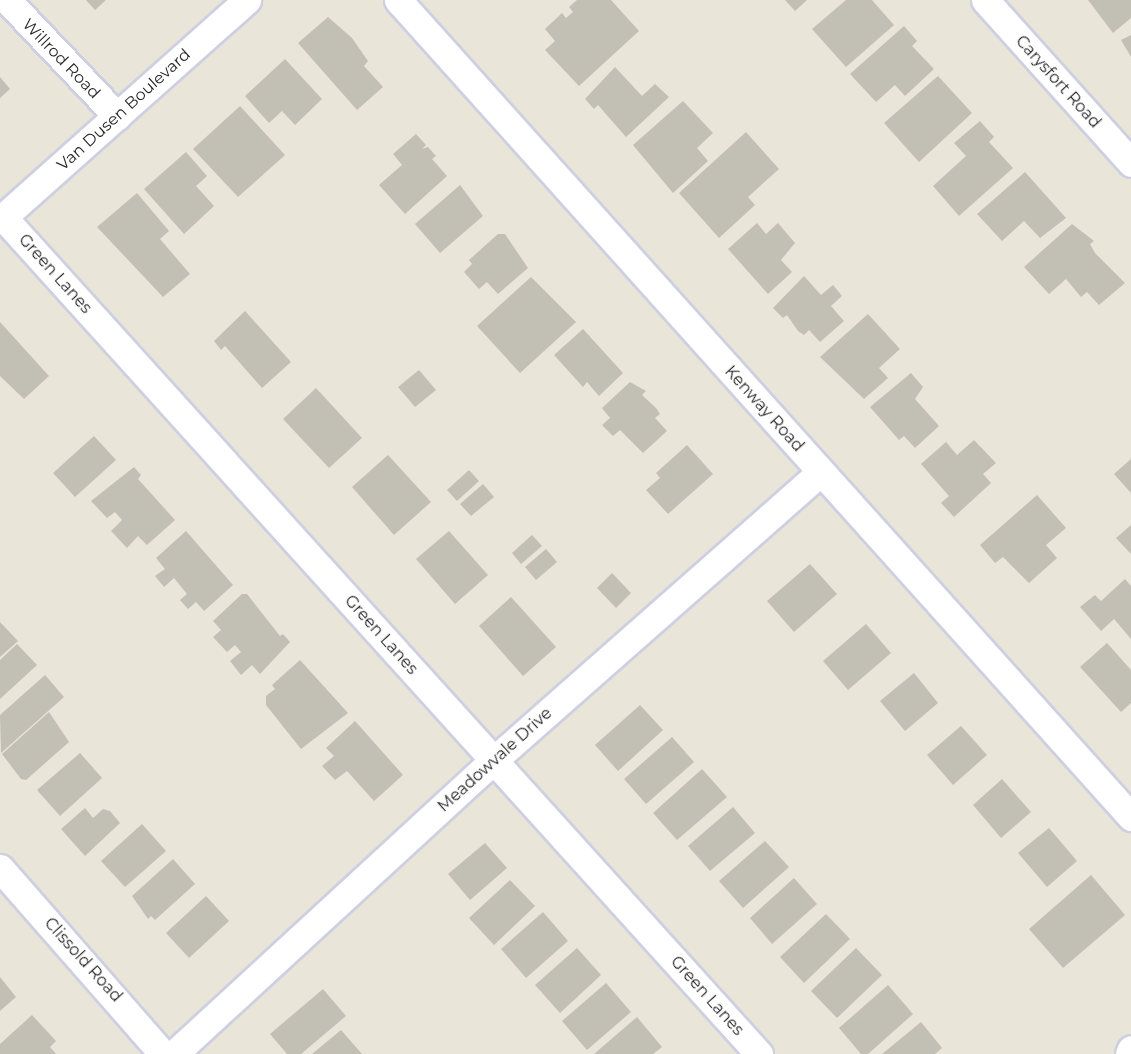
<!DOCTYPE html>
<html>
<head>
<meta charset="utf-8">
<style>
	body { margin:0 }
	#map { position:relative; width:1131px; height:1054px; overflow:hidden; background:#e9e5d9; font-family:Montserrat,sans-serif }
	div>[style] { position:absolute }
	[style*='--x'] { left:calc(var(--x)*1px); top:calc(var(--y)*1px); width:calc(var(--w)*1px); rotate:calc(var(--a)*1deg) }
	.building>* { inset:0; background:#c2bfb5 }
	.roads { filter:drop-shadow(2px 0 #cecfe0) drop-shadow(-2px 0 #cecfe0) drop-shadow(0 2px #cecfe0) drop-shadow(0 -2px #cecfe0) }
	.minor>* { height:27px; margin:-13.5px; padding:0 13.5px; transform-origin:13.5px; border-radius:13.5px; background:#fff }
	span { translate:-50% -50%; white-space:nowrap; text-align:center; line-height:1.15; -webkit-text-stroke:4.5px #fff; paint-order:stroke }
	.street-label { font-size:16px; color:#272727 }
</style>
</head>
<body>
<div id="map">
	<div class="building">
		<div style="clip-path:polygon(86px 0,106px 0,95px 10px)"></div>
		<div style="clip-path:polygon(577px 0,611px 0,639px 31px,579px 86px,545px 50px,555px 41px,545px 29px,562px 13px,566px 18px,573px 12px,569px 7px)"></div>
		<div style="clip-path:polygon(785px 0,807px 0,795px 11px)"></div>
		<div style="clip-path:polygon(846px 0,872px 0,894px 25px,846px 67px,812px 29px)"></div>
		<div style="clip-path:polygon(1088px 0,1131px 0,1131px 18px,1113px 33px)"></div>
		<div style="clip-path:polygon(328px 17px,352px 38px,368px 61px,364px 66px,383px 87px,357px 110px,298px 43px)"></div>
		<div style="clip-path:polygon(904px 26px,917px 41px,912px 46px,934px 69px,905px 96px,895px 85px,876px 102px,850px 74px)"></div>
		<div style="clip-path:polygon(1131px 35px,1131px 57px,1121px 40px)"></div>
		<div style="clip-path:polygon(285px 59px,322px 99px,295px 125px,282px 111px,269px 123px,245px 96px)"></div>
		<div style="clip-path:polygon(615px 67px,642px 96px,655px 84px,669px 97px,626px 137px,598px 105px,594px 109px,585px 99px)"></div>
		<div style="clip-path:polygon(938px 76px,972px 113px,919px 162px,884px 123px)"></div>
		<div style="clip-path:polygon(0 77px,10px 89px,0 98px)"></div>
		<div style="clip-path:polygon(683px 101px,713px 133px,697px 148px,708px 161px,673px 193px,633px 145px)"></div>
		<div style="clip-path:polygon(240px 106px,285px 155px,238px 197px,193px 149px)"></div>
		<div style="clip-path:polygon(980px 121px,994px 137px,989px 142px,1013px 168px,959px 216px,933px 186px,966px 156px,954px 143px)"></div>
		<div style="clip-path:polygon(746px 132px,779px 169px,748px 197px,755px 205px,719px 238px,679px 193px)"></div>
		<div style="clip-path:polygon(416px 134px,426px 145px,422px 149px,428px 147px,436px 156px,432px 159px,447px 176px,405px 214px,379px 185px,402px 165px,393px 154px)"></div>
		<div style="clip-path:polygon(186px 152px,207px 176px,196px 186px,214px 206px,184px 234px,144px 189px)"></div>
		<div style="clip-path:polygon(1025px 172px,1066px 218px,1040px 238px,1024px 221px,1002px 241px,977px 214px)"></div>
		<div style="clip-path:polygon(460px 185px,483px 216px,440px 253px,415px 224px)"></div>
		<div style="clip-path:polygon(137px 193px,169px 231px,160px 239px,190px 274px,163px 297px,97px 227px)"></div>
		<div style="clip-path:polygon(757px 223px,766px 234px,778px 223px,795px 243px,781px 260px,792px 272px,768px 294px,728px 249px)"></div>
		<div style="clip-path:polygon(1072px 224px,1094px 241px,1090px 244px,1095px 253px,1125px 283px,1099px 305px,1087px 292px,1081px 297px,1066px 279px,1049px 294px,1024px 267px)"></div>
		<div style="clip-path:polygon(498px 234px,505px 234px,528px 268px,498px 294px,487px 282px,479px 289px,464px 272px,472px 264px,469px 260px)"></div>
		<div style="clip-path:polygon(804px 276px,821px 295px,833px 285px,842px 296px,831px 306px,844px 321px,820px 342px,809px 330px,804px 335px,798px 331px,787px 315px,783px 318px,773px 308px)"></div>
		<div style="clip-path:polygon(531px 277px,576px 322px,520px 373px,477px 326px)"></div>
		<div style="clip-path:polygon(245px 311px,291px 362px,262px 388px,225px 346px,221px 350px,214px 341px)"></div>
		<div style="clip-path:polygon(868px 314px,900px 349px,879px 368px,888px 378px,864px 399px,820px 357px)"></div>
		<div style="clip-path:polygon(0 322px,49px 376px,24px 399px,0 376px)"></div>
		<div style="clip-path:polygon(583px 329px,623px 373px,599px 396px,587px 382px,583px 387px,554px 355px)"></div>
		<div style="clip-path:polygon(419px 370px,436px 390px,415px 407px,398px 387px)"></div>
		<div style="clip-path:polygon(911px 373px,923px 387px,915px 399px,939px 426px,915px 448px,904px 436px,899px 440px,870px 407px)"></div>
		<div style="clip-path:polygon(630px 382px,646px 391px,642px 395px,656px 408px,660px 414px,655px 418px,667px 431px,643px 453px,620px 430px,613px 436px,602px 425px,610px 418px,602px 408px)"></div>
		<div style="clip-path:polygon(316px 388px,362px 438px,329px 468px,283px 419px)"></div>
		<div style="clip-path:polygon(94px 436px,116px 460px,75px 497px,53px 473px)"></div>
		<div style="clip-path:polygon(974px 440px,996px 463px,983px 474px,991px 483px,954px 517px,941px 503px,949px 496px,921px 464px,946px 442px,957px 455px)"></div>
		<div style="clip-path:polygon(687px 445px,713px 474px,668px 514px,646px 490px,660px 478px,656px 473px)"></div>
		<div style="clip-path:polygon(388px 455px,431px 502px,394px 535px,352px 487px)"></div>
		<div style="clip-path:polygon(1131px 459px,1131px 493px,1114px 474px)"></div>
		<div style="clip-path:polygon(134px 467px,141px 475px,138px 479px,175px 520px,147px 545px,138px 536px,127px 548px,111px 531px,122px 520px,115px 512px,107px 518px,91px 501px)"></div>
		<div style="clip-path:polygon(469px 470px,479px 481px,457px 501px,447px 490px)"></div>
		<div style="clip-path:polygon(483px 484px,494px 497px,471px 516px,460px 504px)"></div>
		<div style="clip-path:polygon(1037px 495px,1066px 528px,1046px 545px,1057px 558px,1029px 583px,1003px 557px,995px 563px,980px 545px)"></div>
		<div style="clip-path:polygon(1131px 525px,1131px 554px,1116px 538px)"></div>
		<div style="clip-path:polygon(186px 531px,233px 585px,204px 611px,196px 602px,188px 609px,180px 600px,187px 594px,174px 578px,164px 587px,155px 576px,165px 569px,156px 558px)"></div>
		<div style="clip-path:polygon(449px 531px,488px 575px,455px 604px,416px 559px)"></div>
		<div style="clip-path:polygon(532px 535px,542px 546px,521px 564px,512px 553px)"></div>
		<div style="clip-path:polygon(546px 549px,557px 562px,536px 580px,525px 567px)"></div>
		<div style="clip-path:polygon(810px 564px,837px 594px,794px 632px,767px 601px)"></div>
		<div style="clip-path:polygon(612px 573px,631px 593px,616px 608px,597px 588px)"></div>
		<div style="clip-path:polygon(1125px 579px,1131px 586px,1131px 639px,1114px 619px,1101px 631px,1080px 607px,1095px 595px,1101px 601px)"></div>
		<div style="clip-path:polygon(242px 594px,247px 594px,280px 636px,283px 634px,290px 642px,260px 674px,252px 665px,241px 675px,230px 661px,241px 652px,235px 645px,227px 652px,213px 637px,221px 630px,213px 621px)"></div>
		<div style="clip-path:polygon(511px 597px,556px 647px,523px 676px,479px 626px)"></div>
		<div style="clip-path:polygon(0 622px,18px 641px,0 657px)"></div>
		<div style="clip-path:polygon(866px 624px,891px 653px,848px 690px,823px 661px)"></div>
		<div style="clip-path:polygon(1107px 643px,1131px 670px,1131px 703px,1121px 712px,1080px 667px)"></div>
		<div style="clip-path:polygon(17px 644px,37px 665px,0 699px,0 660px)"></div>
		<div style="clip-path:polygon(300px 660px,348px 713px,301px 749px,266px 705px,266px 696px,275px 689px,272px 685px)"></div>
		<div style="clip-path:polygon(914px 673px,938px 703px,905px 731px,880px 701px)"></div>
		<div style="clip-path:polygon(45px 675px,64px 697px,1px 753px,0 715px)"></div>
		<div style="clip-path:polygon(640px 705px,663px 730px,618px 771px,595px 745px)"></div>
		<div style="clip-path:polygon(49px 712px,69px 742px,26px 780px,21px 779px,2px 754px)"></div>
		<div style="clip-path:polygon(355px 721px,403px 775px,374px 801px,347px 771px,335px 780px,322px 766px,334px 756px,326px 748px)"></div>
		<div style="clip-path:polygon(961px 726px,987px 755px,953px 785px,927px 755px)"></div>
		<div style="clip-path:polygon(672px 737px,694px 762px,646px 804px,624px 779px)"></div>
		<div style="clip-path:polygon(80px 753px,102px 778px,60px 816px,37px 790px)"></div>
		<div style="clip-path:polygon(702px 769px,727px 797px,677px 840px,653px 813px)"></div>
		<div style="clip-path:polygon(1002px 779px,1031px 812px,1001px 838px,973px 805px)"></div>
		<div style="clip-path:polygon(733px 807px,755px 833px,710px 871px,688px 846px)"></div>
		<div style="clip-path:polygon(85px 808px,93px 818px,103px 809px,110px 811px,120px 823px,85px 856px,61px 829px)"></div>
		<div style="clip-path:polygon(142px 824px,166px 851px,125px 887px,101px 861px)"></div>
		<div style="clip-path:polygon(1049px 828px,1077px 861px,1047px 887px,1018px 853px)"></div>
		<div style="clip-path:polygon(765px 841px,789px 867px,743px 908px,719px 881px)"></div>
		<div style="clip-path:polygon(485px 843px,507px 868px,470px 900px,448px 874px)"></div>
		<div style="clip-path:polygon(173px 859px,195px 884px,155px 920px,151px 916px,148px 919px,132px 896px)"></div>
		<div style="clip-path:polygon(1091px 875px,1125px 915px,1063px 968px,1029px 929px)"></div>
		<div style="clip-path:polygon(794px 878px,817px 904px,772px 944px,750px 918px)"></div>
		<div style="clip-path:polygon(510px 880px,535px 906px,494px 945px,469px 918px)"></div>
		<div style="clip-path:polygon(206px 896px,229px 921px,189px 958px,166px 933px)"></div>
		<div style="clip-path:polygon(543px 912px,568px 941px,526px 978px,501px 949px)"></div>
		<div style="clip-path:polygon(826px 914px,850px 939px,804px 983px,780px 957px)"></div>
		<div style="clip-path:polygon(577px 948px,601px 975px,560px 1013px,535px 985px)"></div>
		<div style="clip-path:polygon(856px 948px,882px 975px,837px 1018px,811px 991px)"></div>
		<div style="clip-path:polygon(0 977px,16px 997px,0 1011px)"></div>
		<div style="clip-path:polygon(606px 983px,631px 1012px,587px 1050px,562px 1021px)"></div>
		<div style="clip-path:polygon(888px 985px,913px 1014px,868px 1054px,861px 1054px,839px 1028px)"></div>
		<div style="clip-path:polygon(323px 989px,346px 1016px,301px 1054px,287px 1054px,270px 1034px)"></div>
		<div style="clip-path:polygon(32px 1015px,56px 1041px,50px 1047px,56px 1054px,0 1054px,0 1044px)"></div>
		<div style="clip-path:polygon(637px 1017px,662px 1047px,653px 1054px,594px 1054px)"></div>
		<div style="clip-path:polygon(921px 1022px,942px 1048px,935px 1054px,882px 1054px)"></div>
		<div style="clip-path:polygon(341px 1030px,362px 1054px,312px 1054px)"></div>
	</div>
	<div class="roads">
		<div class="minor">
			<div style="--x:7;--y:0;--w:160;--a:46.5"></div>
			<div style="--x:398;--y:0;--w:1098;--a:48.1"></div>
			<div style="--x:985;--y:0;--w:219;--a:48.1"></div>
			<div style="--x:3;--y:217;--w:1128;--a:47.91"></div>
			<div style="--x:0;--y:220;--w:331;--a:-41.7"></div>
			<div style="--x:0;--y:868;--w:247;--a:48.8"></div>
			<div style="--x:174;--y:1054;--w:435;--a:-42.6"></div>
			<div style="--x:494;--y:760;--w:434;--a:-41.4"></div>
			<div style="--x:1129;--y:1054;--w:5;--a:-68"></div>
		</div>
	</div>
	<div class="street-label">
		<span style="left:61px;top:59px;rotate:46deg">Willrod Road</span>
		<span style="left:1058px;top:82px;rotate:48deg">Carysfort Road</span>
		<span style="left:124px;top:110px;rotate:-42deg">Van Dusen Boulevard</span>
		<span style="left:55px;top:274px;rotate:48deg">Green Lanes</span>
		<span style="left:764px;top:409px;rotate:48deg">Kenway Road</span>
		<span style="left:381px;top:635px;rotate:48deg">Green Lanes</span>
		<span style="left:495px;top:760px;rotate:-42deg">Meadowvale Drive</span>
		<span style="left:83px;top:960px;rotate:48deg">Clissold Road</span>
		<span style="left:707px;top:996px;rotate:48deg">Green Lanes</span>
	</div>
</div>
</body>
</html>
